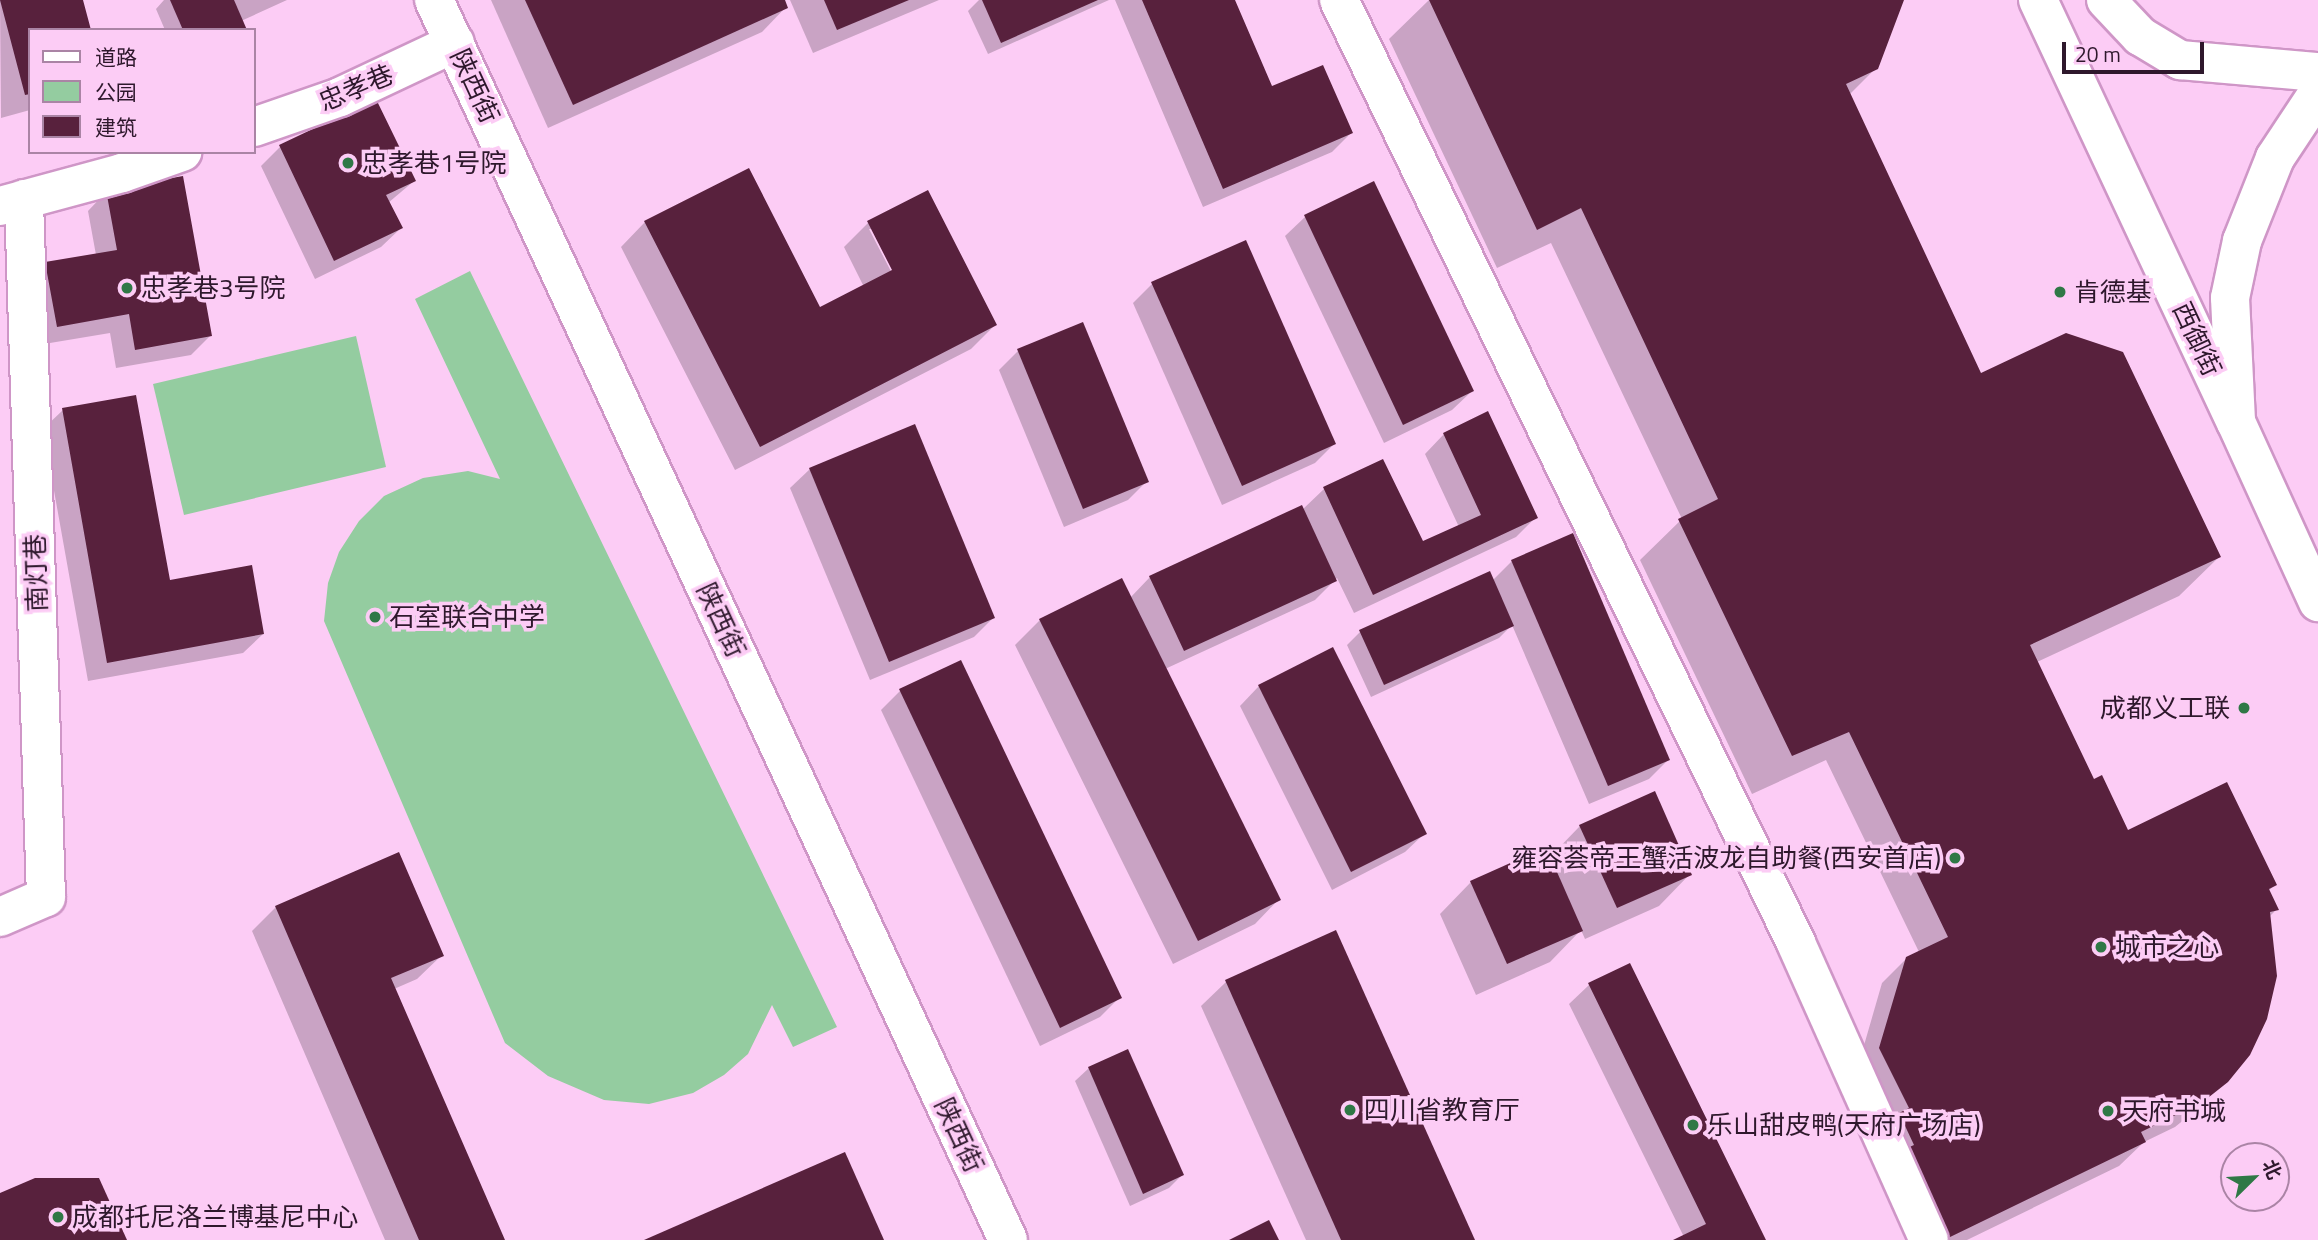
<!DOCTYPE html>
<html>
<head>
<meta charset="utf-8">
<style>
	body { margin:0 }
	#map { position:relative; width:2318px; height:1240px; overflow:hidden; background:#fcccf5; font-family:"Titillium Web","Noto Sans SC",sans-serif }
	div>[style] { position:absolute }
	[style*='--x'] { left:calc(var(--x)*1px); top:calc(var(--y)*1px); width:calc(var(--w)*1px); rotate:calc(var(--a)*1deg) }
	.green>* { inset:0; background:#94cca0 }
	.shadow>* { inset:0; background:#0003 }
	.building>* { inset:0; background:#58213d }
	.roads { filter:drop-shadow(2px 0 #cf96c7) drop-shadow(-2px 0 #cf96c7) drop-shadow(0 2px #cf96c7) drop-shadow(0 -2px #cf96c7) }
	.minor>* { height:38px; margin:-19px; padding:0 19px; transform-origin:19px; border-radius:19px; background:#fff }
	.secondary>* { height:38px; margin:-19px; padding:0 19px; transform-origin:19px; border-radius:19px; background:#fff }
	.primary>* { height:38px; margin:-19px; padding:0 19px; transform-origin:19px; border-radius:19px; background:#fff }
	.dots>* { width:19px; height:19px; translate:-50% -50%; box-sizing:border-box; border:4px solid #fcccf5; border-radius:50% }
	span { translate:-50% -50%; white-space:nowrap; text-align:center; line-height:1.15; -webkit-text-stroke:7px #fcccf5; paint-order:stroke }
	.street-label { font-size:26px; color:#2e182c }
	.poi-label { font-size:26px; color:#2e182c }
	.left { translate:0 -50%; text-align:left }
	.right { translate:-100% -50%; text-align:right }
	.legend { position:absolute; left:28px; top:28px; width:228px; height:126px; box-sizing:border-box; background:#fcccf5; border:2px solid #aa84a5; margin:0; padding:9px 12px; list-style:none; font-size:21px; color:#2e182c }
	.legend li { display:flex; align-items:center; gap:14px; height:35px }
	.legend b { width:35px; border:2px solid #aa84a5 }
	.north { position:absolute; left:2220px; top:1142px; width:70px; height:70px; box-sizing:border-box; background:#fcccf5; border:2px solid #aa84a5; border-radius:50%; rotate:66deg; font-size:19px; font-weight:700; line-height:28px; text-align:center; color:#2e182c }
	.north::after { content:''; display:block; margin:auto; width:24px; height:32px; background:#2f7846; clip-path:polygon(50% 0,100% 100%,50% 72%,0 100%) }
	.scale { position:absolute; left:2062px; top:42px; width:142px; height:32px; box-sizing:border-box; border:4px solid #2e182c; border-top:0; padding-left:9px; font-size:21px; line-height:24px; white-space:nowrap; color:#2e182c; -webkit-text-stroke:5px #fcccf5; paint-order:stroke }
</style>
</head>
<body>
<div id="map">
	<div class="green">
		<div style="clip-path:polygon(470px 271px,837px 1027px,793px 1047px,772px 1005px,748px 1054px,724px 1075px,693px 1093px,649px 1104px,604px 1100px,548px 1076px,505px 1043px,324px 621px,328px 583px,339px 552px,359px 521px,384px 496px,423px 478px,468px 471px,500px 479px,415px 299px)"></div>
		<div style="clip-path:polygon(356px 336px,386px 467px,184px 515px,153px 384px)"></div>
	</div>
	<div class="shadow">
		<div style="clip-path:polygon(0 0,81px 0,30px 30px,30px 110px,1px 118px)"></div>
		<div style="clip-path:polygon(164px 0,287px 0,241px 21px,245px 30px,165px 30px,156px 9px)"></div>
		<div style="clip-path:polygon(491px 0,783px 0,786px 7px,762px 32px,548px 128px)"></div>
		<div style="clip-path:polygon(790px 0,939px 0,813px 53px)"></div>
		<div style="clip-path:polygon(979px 0,1109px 0,988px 54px,968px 11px)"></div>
		<div style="clip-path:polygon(1115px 0,1233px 0,1271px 89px,1351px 133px,1332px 152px,1203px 207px)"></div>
		<div style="clip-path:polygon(1429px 0,1903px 0,1876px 68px,1849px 95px,1981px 376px,2219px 557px,2179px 596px,2037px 662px,2094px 781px,2127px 833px,2275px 885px,2268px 891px,2277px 909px,2269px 917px,2220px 1086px,2193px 1107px,2195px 1110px,2206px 1101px,2201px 1106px,2175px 1127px,2144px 1142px,2119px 1166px,1967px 1240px,1913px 1240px,1856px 1073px,1882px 983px,1907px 958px,1919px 952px,1826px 760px,1752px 794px,1640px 560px,1682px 519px,1551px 243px,1497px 268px,1389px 39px)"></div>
		<div style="clip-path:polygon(280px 147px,414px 181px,388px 203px,401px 228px,381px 247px,315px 279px,261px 166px)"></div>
		<div style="clip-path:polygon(1373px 184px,1472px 391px,1452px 410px,1384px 443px,1285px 236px,1305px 217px)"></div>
		<div style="clip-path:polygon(107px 191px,210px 336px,191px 355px,116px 368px,110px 333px,38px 345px,27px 283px,46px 264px,96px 255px,88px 211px)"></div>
		<div style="clip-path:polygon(evenodd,645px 222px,819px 310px,864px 287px,844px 247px,868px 223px,995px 325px,971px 349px,735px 470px,621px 247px,645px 222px,869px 229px,873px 229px,898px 277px,895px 279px,869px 229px)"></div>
		<div style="clip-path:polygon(1152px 284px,1334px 444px,1315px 463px,1222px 505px,1133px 303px)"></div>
		<div style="clip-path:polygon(1018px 351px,1147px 481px,1128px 500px,1064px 527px,999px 370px)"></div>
		<div style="clip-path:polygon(63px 410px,169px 582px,263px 634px,243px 653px,88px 681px,43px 429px)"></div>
		<div style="clip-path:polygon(1444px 434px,1536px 517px,1516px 537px,1354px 613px,1337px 578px,1315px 600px,1165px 669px,1279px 899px,1255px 924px,1173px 964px,1015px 645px,1040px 620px,1130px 598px,1150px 577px,1302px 510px,1324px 489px,1383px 461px,1422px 544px,1459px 527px,1425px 454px)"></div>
		<div style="clip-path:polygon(810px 469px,993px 618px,974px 637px,870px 680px,790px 488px)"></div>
		<div style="clip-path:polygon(1512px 561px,1668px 760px,1649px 779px,1589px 804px,1512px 625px,1499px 638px,1371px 697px,1347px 645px,1360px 632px,1489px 573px,1492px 581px)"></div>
		<div style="clip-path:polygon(960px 662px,1120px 997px,1100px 1017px,1040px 1046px,881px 710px,900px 691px)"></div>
		<div style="clip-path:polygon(1259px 686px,1425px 833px,1405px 852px,1332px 890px,1240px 706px)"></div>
		<div style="clip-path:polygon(1580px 826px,1690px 874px,1659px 906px,1585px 939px,1581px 930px,1550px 962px,1476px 995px,1440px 914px,1471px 882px,1549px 858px)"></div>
		<div style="clip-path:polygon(276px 907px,442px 955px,417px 979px,394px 989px,503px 1240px,385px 1240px,252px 931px)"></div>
		<div style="clip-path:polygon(1335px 932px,1473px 1240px,1306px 1240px,1201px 1006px,1226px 982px)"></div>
		<div style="clip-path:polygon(1629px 965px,1764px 1240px,1677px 1240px,1684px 1237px,1569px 1004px,1589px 985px)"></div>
		<div style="clip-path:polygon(1089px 1068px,1182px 1175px,1169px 1188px,1130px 1206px,1075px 1081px)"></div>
	</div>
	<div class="building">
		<div style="clip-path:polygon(0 0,83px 0,91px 30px,30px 30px,30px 94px,25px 95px)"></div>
		<div style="clip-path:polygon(170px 0,234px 0,247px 30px,183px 30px)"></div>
		<div style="clip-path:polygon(525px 0,785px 0,788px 8px,573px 105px)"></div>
		<div style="clip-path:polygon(824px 0,909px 0,837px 30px)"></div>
		<div style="clip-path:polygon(982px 0,1098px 0,1001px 43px)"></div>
		<div style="clip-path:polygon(1142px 0,1235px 0,1272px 86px,1323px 65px,1353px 133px,1223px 189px)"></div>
		<div style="clip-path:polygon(1429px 0,1904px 0,1878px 69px,1846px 84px,1981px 373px,2066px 333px,2123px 352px,2221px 557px,2030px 645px,2094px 779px,2102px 775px,2128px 830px,2227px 782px,2277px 885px,2269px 889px,2279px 910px,2270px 912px,2277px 976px,2267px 1019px,2250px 1055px,2228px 1082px,2204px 1101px,2141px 1132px,2146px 1142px,1948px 1238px,1905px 1149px,1914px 1145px,1899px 1113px,1909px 1108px,1879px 1048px,1906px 957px,1948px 937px,1849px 732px,1792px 756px,1678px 519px,1718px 499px,1581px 208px,1537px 230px)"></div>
		<div style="clip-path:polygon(376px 99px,416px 181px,386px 195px,403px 228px,334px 261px,279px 145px)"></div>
		<div style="clip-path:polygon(749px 168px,820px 307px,892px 270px,867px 221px,928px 190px,997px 325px,760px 447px,644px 221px)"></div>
		<div style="clip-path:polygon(183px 176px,212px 336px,135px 350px,129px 314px,57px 327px,45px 262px,117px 250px,106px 190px)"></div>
		<div style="clip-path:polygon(1374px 181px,1474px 391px,1403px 425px,1304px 215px)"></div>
		<div style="clip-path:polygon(1246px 240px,1336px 444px,1242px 486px,1151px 282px)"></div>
		<div style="clip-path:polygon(1083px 322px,1149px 482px,1083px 509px,1017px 349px)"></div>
		<div style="clip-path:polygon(136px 395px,170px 580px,252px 565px,264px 634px,107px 663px,62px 408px)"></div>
		<div style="clip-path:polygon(1488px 411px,1538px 518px,1373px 595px,1323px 487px,1383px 459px,1423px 541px,1481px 515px,1443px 433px)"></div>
		<div style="clip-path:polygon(915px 424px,995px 618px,889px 662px,809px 468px)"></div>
		<div style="clip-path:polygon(1302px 505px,1337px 581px,1184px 651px,1149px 576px)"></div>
		<div style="clip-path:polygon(1573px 533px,1670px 760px,1608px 786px,1511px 560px)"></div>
		<div style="clip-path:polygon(1490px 571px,1514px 626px,1384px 685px,1359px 630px)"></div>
		<div style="clip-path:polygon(1122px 578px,1281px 900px,1198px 941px,1039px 619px)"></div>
		<div style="clip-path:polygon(1333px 647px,1427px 834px,1351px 872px,1258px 685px)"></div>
		<div style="clip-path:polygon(961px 660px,1122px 998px,1060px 1028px,899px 689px)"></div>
		<div style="clip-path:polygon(1655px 791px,1692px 875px,1617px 908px,1579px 825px)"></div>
		<div style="clip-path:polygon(1546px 847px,1583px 931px,1507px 964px,1470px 881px)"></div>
		<div style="clip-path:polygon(399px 852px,444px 956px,391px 978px,505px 1240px,419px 1240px,275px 906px)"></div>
		<div style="clip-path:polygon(1336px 930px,1475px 1240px,1341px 1240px,1225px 980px)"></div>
		<div style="clip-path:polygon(1630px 963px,1766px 1240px,1673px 1240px,1706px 1224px,1588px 983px)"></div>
		<div style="clip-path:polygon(1128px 1049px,1184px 1175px,1143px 1194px,1088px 1067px)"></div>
		<div style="clip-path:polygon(845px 1152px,884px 1240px,644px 1240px)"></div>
		<div style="clip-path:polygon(35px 1178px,99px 1178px,127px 1240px,0 1240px,0 1193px)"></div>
		<div style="clip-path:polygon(1269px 1220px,1279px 1240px,1229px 1240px)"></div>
	</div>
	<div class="roads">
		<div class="minor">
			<div style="--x:434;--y:0;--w:1366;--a:65.16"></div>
			<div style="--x:1339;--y:0;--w:1048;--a:64.14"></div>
			<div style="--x:1796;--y:943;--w:325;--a:65.9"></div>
			<div style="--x:254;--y:127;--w:91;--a:-19.2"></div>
			<div style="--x:340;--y:97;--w:127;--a:-25.2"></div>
			<div style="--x:0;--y:206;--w:126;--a:-15.1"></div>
			<div style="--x:122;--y:173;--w:64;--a:-19.3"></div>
			<div style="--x:0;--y:917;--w:50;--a:-23.5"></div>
			<div style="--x:46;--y:897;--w:698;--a:-91.81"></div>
		</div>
		<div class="secondary">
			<div style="--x:2038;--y:0;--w:466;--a:64.9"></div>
			<div style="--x:2106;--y:0;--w:50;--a:46.6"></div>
			<div style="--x:2140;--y:36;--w:47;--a:31"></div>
			<div style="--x:2180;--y:60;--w:139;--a:5"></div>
		</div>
		<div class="primary">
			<div style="--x:2318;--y:93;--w:78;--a:123.5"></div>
			<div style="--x:2275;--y:158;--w:89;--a:111.7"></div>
			<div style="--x:2242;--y:241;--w:58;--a:101.9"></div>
			<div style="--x:2230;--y:298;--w:124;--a:87.2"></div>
			<div style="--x:2236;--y:422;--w:198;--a:65.5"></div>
		</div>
	</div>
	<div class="dots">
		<div style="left:348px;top:163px;background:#2f7846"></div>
		<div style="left:127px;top:288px;background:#2f7846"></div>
		<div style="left:2060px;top:292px;background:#2f7846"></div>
		<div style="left:375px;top:617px;background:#2f7846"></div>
		<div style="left:2244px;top:708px;background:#2f7846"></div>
		<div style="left:1955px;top:858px;background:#2f7846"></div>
		<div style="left:2101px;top:947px;background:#2f7846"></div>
		<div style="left:1350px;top:1110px;background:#2f7846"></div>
		<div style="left:2108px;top:1111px;background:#2f7846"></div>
		<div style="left:1693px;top:1125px;background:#2f7846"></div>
		<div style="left:58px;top:1217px;background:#2f7846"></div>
	</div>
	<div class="street-label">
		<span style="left:475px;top:86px;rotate:65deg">陕西街</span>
		<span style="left:356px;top:88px;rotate:-23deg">忠孝巷</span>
		<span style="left:2197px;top:339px;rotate:65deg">西御街</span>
		<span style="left:36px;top:573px;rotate:-92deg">南灯巷</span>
		<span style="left:721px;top:620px;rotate:65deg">陕西街</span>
		<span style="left:959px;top:1135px;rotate:65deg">陕西街</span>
	</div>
	<div class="poi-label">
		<span class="left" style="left:362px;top:163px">忠孝巷1号院</span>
		<span class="left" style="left:141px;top:288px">忠孝巷3号院</span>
		<span class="left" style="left:2074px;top:292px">肯德基</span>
		<span class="left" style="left:389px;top:617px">石室联合中学</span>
		<span class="right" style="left:2230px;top:708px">成都义工联</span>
		<span class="right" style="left:1941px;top:858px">雍容荟帝王蟹活波龙自助餐(西安首店)</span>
		<span class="left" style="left:2115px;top:947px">城市之心</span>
		<span class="left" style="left:1364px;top:1110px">四川省教育厅</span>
		<span class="left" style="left:2122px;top:1111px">天府书城</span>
		<span class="left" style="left:1707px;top:1125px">乐山甜皮鸭(天府广场店)</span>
		<span class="left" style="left:72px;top:1217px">成都托尼洛兰博基尼中心</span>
	</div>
	<ul class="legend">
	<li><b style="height:9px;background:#fff"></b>道路</li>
	<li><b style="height:19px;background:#94cca0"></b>公园</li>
	<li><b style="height:19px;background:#58213d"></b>建筑</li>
	</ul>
	<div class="north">北</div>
	<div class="scale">20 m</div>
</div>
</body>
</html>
